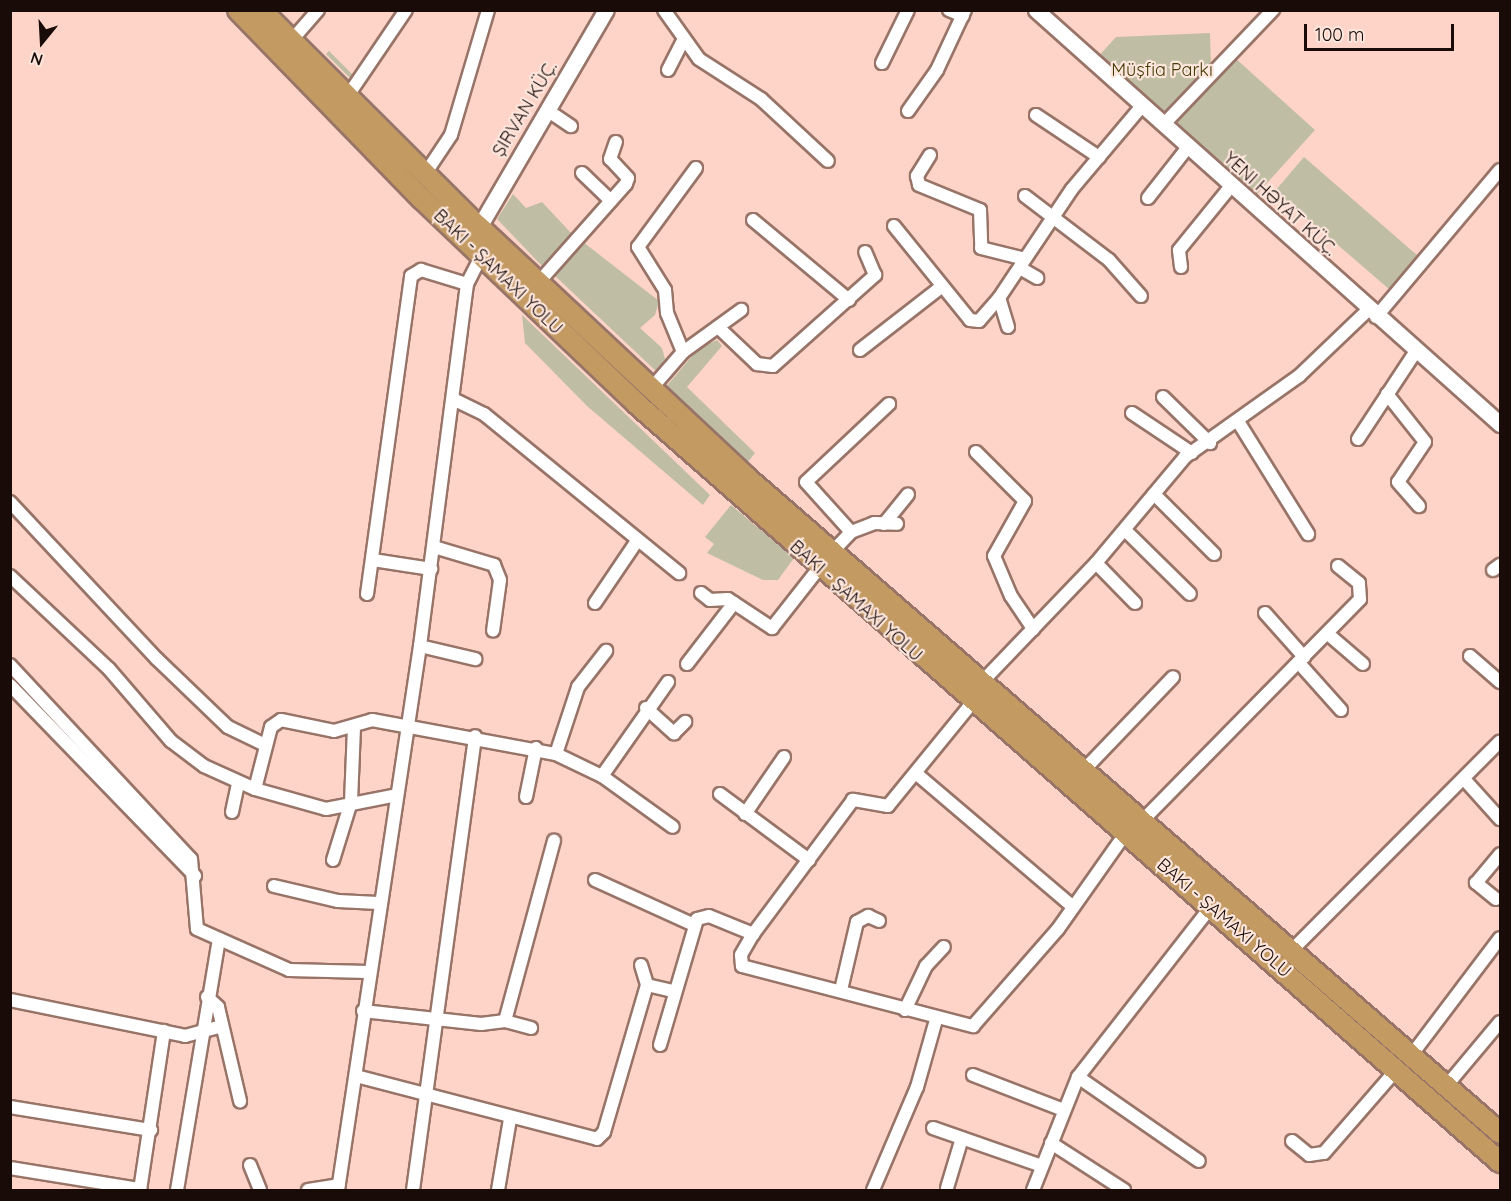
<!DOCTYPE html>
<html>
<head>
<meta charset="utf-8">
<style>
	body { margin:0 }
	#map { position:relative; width:1511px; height:1201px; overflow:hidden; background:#fdd4c7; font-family:Quicksand,sans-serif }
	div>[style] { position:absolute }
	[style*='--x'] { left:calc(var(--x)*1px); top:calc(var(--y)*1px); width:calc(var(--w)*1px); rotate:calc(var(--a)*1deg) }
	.green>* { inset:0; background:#bfbea4 }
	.roads { filter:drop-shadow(2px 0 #987468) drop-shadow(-2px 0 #987468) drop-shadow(0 2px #987468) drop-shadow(0 -2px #987468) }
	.minor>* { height:12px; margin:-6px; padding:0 6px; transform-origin:6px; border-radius:6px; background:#fff }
	.tertiary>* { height:15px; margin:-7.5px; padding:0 7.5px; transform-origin:7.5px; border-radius:7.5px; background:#fff }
	.trunk>* { height:20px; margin:-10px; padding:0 10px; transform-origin:10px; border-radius:10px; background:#c29a62 }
	span { translate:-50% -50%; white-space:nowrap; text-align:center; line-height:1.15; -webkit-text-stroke:4.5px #fee6dd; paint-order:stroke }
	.park-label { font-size:18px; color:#403c04 }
	.street-label { font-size:18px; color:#190c08 }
	.frame { position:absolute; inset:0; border:12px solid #190c08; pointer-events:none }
	.north { position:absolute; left:12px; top:12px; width:60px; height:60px; -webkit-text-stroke:4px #fee6dd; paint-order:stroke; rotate:198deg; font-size:16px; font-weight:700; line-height:24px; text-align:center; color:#190c08 }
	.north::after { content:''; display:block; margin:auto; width:21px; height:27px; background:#190c08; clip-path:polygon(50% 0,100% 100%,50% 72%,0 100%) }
	.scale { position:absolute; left:1304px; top:24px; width:150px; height:27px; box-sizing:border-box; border:3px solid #190c08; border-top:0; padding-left:8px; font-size:18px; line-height:21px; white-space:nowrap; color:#190c08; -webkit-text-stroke:4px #fee6dd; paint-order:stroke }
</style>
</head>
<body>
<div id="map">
	<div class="green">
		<div style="clip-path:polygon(1210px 33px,1211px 67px,1166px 118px,1097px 58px,1116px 37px)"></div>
		<div style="clip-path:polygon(329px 51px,355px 77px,352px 80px,326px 54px)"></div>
		<div style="clip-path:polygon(1235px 58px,1315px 130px,1257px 194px,1177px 123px)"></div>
		<div style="clip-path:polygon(1304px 157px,1418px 256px,1389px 289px,1275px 191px)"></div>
		<div style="clip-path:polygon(513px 194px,526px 208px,542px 202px,572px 234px,543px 267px,497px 219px)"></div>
		<div style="clip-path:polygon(583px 242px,659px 301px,655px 315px,640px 328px,662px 348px,666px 363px,658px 373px,552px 273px)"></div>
		<div style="clip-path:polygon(522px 315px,710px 495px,703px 505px,587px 406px,525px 343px)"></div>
		<div style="clip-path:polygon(717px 340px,722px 346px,687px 387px,755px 453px,747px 463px,665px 388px,698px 349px)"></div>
		<div style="clip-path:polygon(731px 505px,794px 558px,778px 580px,763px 580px,707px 553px,714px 544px,705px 537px)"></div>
	</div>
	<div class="roads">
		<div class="minor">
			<div style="--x:664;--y:10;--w:60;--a:54.5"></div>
			<div style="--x:699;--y:59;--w:74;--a:32.8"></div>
			<div style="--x:761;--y:99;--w:91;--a:42.8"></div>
			<div style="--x:949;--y:10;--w:15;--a:23"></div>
			<div style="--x:291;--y:41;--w:41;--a:-48.9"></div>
			<div style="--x:882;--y:63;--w:59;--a:-63.9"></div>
			<div style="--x:668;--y:70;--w:34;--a:-63"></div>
			<div style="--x:347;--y:97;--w:105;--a:-55.9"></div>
			<div style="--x:547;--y:110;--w:29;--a:34"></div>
			<div style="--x:908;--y:111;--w:50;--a:-54.7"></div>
			<div style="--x:937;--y:70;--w:66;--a:-65"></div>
			<div style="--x:1036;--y:115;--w:76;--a:33.7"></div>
			<div style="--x:1164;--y:124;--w:158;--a:-46.3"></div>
			<div style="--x:930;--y:155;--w:25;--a:122"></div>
			<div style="--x:917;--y:176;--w:9;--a:77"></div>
			<div style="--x:919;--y:185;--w:66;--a:22.3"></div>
			<div style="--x:980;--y:210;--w:38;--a:88"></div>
			<div style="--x:981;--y:248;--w:45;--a:14"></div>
			<div style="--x:582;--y:173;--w:40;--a:44"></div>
			<div style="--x:425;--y:174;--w:47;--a:-56.3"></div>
			<div style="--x:451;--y:135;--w:130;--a:-73.5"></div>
			<div style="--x:1025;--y:196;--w:106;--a:37.3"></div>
			<div style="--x:1109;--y:260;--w:48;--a:48.4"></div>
			<div style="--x:1148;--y:198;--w:65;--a:-51.9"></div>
			<div style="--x:753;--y:220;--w:125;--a:39.8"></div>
			<div style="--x:894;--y:226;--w:121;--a:51"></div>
			<div style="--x:970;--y:320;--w:9;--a:6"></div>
			<div style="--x:979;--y:321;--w:30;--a:-49"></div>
			<div style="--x:1181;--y:267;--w:17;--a:-97"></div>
			<div style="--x:1179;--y:250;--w:82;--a:-50.9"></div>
			<div style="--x:1020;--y:268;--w:20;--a:30"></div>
			<div style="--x:538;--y:283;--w:132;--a:-48.4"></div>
			<div style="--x:626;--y:184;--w:6;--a:-72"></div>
			<div style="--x:628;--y:178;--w:26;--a:-133"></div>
			<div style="--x:610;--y:159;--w:18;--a:-71"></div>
			<div style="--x:1376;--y:317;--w:192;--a:-49.9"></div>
			<div style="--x:718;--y:327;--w:54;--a:43.5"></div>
			<div style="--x:757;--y:364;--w:16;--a:7"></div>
			<div style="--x:773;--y:366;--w:137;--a:-41.7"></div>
			<div style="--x:875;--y:275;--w:25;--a:-113"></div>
			<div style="--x:1008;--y:327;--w:30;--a:-107"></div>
			<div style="--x:999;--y:298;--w:131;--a:-56.2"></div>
			<div style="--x:1072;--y:189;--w:109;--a:-49.9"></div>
			<div style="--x:860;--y:350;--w:101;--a:-37.8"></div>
			<div style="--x:683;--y:352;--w:42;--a:-112.3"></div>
			<div style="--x:667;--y:313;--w:23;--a:-95"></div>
			<div style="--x:665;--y:290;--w:51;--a:-122.1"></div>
			<div style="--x:638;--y:247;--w:98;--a:-53.7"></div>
			<div style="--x:650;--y:390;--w:50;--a:-49"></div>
			<div style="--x:683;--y:352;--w:72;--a:-35.9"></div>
			<div style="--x:1387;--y:394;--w:61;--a:51.6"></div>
			<div style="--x:1425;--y:442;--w:48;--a:124"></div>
			<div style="--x:1398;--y:482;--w:32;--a:49"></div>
			<div style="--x:1163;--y:397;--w:66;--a:44.4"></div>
			<div style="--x:453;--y:399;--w:34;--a:26"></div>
			<div style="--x:484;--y:414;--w:252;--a:39.2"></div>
			<div style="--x:1132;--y:413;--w:72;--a:33.7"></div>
			<div style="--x:1239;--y:423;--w:131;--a:58.1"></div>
			<div style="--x:1358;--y:439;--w:105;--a:-56.6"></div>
			<div style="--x:976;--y:452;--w:69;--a:45"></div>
			<div style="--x:1025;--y:501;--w:63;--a:119.4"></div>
			<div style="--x:994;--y:556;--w:43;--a:67"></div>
			<div style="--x:1011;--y:596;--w:40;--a:56"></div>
			<div style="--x:1154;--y:494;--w:85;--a:45"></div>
			<div style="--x:10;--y:502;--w:215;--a:46.9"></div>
			<div style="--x:157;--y:659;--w:98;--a:43.8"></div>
			<div style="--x:228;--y:727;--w:41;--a:25.9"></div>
			<div style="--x:884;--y:524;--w:38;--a:-51"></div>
			<div style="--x:1125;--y:530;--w:91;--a:44.6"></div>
			<div style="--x:851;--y:532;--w:25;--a:-21"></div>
			<div style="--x:874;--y:523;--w:23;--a:2"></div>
			<div style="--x:434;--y:547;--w:63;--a:16.7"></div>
			<div style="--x:494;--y:565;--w:16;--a:68"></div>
			<div style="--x:500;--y:580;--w:51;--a:97.8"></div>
			<div style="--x:831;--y:553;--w:29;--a:-46"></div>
			<div style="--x:851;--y:532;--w:67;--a:-132"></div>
			<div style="--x:806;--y:482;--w:114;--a:-43.2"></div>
			<div style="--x:373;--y:560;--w:59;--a:8.8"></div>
			<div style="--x:1096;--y:563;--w:56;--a:45.7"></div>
			<div style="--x:1493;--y:570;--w:9;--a:-36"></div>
			<div style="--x:10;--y:576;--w:136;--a:43.2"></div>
			<div style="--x:109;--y:669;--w:95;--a:49.3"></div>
			<div style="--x:171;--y:741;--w:41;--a:37.1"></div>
			<div style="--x:204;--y:766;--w:56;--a:24.3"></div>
			<div style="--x:255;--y:789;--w:74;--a:15.7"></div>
			<div style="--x:326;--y:809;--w:72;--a:-11.2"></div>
			<div style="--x:701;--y:593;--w:11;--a:38"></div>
			<div style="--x:710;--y:600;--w:18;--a:-3"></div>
			<div style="--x:728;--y:599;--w:53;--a:33.4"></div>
			<div style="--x:772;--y:628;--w:76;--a:-51.9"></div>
			<div style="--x:367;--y:594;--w:321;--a:-82.1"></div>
			<div style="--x:411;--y:276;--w:12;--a:-31"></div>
			<div style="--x:421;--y:270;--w:48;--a:16.9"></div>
			<div style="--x:595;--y:603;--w:75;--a:-55.9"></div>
			<div style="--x:1265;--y:613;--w:59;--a:48.4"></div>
			<div style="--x:1328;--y:634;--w:46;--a:40.6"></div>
			<div style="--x:420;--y:646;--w:57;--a:13.3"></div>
			<div style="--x:1470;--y:656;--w:40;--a:41"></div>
			<div style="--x:1299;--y:663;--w:63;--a:48.2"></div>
			<div style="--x:687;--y:664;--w:77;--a:-52.4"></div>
			<div style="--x:10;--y:665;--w:265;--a:47"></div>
			<div style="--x:191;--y:859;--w:70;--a:85.1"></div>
			<div style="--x:197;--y:929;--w:101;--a:24"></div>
			<div style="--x:289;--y:970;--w:79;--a:1.5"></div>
			<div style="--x:981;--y:683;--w:166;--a:-46.2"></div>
			<div style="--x:1096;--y:563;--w:138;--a:-50"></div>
			<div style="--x:1185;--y:457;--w:140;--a:-35.4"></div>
			<div style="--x:1299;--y:376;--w:95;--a:-43.7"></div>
			<div style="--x:10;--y:685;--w:266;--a:45.9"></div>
			<div style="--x:972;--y:703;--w:133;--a:129.2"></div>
			<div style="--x:888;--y:806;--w:36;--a:-170"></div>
			<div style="--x:853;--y:800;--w:167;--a:126.7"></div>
			<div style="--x:753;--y:934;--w:24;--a:120"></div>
			<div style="--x:741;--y:955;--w:11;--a:85"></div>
			<div style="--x:742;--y:966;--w:239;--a:14.6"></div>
			<div style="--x:973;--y:1026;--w:129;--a:-48.8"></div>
			<div style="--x:1058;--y:929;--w:116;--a:-54.8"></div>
			<div style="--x:646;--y:708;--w:38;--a:42"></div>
			<div style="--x:674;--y:733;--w:16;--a:-45"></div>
			<div style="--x:556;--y:754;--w:71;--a:-71.8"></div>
			<div style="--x:578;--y:687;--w:46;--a:-52.1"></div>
			<div style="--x:1083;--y:771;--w:130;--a:-46.2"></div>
			<div style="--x:918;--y:775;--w:202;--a:40.4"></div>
			<div style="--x:602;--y:776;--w:115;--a:-54.9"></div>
			<div style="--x:1464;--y:779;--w:54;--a:48"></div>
			<div style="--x:255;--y:789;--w:64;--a:-75.5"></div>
			<div style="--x:271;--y:727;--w:12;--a:-35"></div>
			<div style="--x:281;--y:720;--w:54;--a:11.7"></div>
			<div style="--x:334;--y:731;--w:40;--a:-16"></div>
			<div style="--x:372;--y:720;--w:187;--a:10.5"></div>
			<div style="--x:556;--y:754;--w:51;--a:25.6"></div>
			<div style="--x:602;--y:776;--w:87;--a:35.7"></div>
			<div style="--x:720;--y:794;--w:111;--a:36.6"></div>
			<div style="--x:526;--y:797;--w:50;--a:-78.5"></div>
			<div style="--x:232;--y:812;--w:30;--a:-78"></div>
			<div style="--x:745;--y:814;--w:69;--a:-55.6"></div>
			<div style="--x:1142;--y:821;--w:311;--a:-45.5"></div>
			<div style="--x:1360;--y:599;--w:16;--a:-94"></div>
			<div style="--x:1359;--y:583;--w:27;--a:-141"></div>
			<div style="--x:333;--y:860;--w:61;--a:-72.8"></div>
			<div style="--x:351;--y:802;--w:74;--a:-87.7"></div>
			<div style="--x:595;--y:880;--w:107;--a:24.4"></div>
			<div style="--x:274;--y:886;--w:66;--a:13.2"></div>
			<div style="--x:338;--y:901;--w:40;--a:2.9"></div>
			<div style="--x:1496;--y:899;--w:26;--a:-141"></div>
			<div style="--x:1476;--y:883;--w:38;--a:-50"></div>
			<div style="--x:1293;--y:949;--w:293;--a:-45.1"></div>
			<div style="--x:641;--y:965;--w:21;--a:73"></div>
			<div style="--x:841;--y:990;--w:70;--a:-76.8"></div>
			<div style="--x:857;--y:922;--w:13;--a:-29"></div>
			<div style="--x:868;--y:916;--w:12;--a:24"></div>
			<div style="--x:207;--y:997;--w:15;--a:42"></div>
			<div style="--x:218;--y:1007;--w:97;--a:76.8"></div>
			<div style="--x:10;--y:1000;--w:179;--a:11.6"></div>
			<div style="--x:185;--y:1036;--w:38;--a:-15"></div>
			<div style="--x:905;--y:1010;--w:49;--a:-64.5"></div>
			<div style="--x:926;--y:966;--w:26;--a:-47"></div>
			<div style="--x:363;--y:1011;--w:119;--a:6.3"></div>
			<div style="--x:481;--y:1024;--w:24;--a:-7"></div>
			<div style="--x:505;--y:1021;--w:27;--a:15"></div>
			<div style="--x:505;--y:1021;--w:187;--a:-74.8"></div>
			<div style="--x:660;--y:1045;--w:131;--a:-73.6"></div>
			<div style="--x:697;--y:919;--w:12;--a:-14"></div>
			<div style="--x:709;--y:916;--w:48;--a:22.2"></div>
			<div style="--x:1413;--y:1053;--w:144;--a:-52.9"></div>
			<div style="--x:973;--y:1075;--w:94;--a:21.1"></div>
			<div style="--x:356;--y:1076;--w:249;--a:14.6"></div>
			<div style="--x:597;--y:1139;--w:10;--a:-45"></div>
			<div style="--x:604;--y:1132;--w:153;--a:-73.7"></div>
			<div style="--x:647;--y:985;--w:28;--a:13"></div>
			<div style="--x:1078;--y:1077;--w:147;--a:34.8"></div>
			<div style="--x:1448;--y:1084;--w:81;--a:-50"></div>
			<div style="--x:10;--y:1107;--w:143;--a:9.3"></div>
			<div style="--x:933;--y:1128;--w:115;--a:19.2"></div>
			<div style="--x:1292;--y:1141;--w:22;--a:39"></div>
			<div style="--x:1309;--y:1155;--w:15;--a:-8"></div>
			<div style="--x:1324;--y:1153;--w:113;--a:-49"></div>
			<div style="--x:1051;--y:1143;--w:87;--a:32.8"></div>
			<div style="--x:250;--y:1165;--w:27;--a:68"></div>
			<div style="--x:10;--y:1168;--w:132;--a:9.2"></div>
			<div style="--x:947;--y:1188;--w:52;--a:-73.3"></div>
			<div style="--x:140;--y:1190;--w:161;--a:-81.4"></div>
			<div style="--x:177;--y:1190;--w:254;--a:-80.5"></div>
			<div style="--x:308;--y:1190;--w:31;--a:-9"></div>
			<div style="--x:338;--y:1190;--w:550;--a:-81.43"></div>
			<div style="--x:420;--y:646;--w:365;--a:-82.6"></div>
			<div style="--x:467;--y:284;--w:31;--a:-63"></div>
			<div style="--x:413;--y:1190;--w:458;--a:-82.2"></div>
			<div style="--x:498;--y:1190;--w:72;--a:-80.4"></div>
			<div style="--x:873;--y:1190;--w:112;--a:-66.9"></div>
			<div style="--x:917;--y:1087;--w:70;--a:-74.2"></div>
			<div style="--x:1033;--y:1190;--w:122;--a:-68.3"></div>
			<div style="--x:1078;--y:1077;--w:216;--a:-52"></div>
		</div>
		<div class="tertiary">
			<div style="--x:1036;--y:10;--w:622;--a:41.74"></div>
			<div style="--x:479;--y:227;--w:251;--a:-59.7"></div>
		</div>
		<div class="trunk">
			<div style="--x:238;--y:10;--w:264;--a:45.8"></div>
			<div style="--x:422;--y:199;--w:297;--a:43.6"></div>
			<div style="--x:637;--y:404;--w:1149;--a:41.29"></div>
			<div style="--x:261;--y:10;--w:308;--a:44.9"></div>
			<div style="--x:479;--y:227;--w:366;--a:43.1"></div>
			<div style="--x:746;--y:477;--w:999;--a:41.02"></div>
		</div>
	</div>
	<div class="park-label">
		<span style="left:1162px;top:70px">Müşfia Parkı</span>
	</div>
	<div class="street-label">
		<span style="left:525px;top:109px;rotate:-59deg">ŞIRVAN KÜÇ.</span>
		<span style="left:1280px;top:204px;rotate:42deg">YENI HƏYAT KÜÇ.</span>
		<span style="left:498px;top:272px;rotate:44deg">BAKI - ŞAMAXI YOLU</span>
		<span style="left:856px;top:601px;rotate:42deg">BAKI - ŞAMAXI YOLU</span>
		<span style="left:1224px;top:918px;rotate:41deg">BAKI - ŞAMAXI YOLU</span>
	</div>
	<div class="frame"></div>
	<div class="north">N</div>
	<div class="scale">100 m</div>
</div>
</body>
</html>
